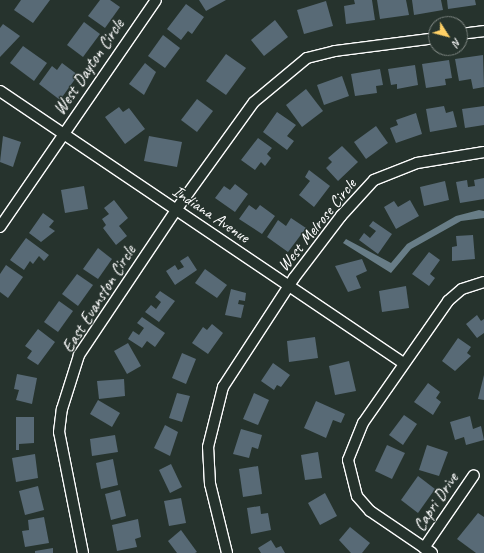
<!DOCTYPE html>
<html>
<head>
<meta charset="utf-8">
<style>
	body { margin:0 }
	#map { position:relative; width:484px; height:553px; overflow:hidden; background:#26332d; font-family:Caveat,sans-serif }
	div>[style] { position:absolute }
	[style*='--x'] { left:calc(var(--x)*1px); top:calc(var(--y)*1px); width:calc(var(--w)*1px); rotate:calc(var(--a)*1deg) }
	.water>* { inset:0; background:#687d87 }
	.building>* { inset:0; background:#586a76 }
	.roads { filter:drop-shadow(1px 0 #fff) drop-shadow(-1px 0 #fff) drop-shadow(0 1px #fff) drop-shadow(0 -1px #fff) }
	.minor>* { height:10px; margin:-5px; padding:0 5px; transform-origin:5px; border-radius:5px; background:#26332d }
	span { translate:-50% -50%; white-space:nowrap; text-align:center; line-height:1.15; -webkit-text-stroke:3px #26332d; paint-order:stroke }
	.street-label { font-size:17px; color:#fff }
	.north { position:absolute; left:428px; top:16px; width:40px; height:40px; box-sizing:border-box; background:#26332d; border:1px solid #7d8581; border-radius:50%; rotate:126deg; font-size:11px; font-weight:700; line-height:16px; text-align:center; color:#fff }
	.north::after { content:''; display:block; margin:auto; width:14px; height:18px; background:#ffd166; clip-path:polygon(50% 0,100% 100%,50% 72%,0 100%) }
</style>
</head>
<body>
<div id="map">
	<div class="water">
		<div style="clip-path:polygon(479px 210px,484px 211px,484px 218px,461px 221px,411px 249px,391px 273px,343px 243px,346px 239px,391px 263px,407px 244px,456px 216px)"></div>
	</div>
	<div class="building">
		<div style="clip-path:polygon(21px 0,50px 0,33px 23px,14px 10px)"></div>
		<div style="clip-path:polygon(100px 0,110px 0,120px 7px,105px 28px,88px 16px)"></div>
		<div style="clip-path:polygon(199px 0,226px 0,206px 11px)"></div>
		<div style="clip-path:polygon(354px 0,372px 0,375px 20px,346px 24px,344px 6px,355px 4px)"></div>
		<div style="clip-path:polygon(377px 0,406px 0,409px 15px,380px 19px)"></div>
		<div style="clip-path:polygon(412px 0,441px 0,443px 10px,414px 15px)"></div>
		<div style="clip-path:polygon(447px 0,475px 0,476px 5px,448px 9px)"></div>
		<div style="clip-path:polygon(326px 1px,333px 26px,304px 34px,297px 10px)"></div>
		<div style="clip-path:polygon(186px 4px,204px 17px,192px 34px,188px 31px,181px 40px,167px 29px)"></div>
		<div style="clip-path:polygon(275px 20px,288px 37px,264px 56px,251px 40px)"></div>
		<div style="clip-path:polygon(84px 22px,100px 34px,83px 57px,67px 45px)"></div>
		<div style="clip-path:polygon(3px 24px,20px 36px,0 57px,0 28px)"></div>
		<div style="clip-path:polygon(163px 35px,180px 48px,165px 68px,148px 56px)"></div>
		<div style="clip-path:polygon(23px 46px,47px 63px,34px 81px,10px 63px)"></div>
		<div style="clip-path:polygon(226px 54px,246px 68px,226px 95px,206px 81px)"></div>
		<div style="clip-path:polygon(483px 55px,484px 87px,473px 89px,471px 79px,459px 81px,455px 59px)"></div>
		<div style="clip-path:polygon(449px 60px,452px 78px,445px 79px,446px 85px,426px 88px,422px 64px)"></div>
		<div style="clip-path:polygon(62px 63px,78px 75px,60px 100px,39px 84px,52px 66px,57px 70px)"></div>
		<div style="clip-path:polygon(145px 63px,156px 72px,144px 95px,129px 84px)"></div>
		<div style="clip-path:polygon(415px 65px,418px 85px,397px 89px,397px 84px,391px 85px,388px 69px)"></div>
		<div style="clip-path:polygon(380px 69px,383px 85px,376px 86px,377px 93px,355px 96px,351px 74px)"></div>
		<div style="clip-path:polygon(342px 76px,349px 96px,324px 105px,317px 85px)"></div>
		<div style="clip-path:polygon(306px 89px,323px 111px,302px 127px,286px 105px)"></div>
		<div style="clip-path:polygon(197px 99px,213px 111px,197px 132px,181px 120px)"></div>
		<div style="clip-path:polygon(444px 106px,446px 113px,453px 111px,457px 127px,430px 132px,426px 109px)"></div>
		<div style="clip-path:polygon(484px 106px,484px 125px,465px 128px,462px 109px)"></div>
		<div style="clip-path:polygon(119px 107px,123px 112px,129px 108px,145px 129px,125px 144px,105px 117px)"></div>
		<div style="clip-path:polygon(277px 112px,296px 125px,287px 136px,294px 141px,287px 150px,263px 132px)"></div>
		<div style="clip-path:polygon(416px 113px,422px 134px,396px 143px,390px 128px,398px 125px,396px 120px)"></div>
		<div style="clip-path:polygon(376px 126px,388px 143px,366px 159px,354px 142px)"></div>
		<div style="clip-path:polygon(3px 136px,21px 142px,13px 167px,0 162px)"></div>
		<div style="clip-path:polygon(149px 136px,182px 142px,177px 167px,144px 161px)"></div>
		<div style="clip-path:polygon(258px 138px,272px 148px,267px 154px,271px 158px,265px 166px,261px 162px,255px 170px,241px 160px)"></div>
		<div style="clip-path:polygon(342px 146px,358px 162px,338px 181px,326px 168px,332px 162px,328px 158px)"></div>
		<div style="clip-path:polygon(309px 170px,330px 186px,314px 207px,299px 195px,310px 181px,305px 177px)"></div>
		<div style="clip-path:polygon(484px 178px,484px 199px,460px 203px,456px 182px,467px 180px,468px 187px,475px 186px,474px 180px)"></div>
		<div style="clip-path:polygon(445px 181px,449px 200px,424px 206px,420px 187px)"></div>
		<div style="clip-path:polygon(235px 184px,248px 194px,235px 212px,215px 198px,224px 186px,230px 190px)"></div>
		<div style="clip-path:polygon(84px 186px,88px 209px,65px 213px,61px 190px)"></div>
		<div style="clip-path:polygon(114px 200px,128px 218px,119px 226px,127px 236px,116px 245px,103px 228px,106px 225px,102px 219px,109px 214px,104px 208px)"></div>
		<div style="clip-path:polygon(410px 200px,419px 216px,396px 229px,384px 207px,394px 201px,398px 207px)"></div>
		<div style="clip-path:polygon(249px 205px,256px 210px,260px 205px,275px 216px,262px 234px,239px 219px)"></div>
		<div style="clip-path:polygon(43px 213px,54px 221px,49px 227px,55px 231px,41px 242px,29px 233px)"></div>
		<div style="clip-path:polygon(291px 218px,306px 228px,288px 252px,267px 237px,278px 220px,286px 226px)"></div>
		<div style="clip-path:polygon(373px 221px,392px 234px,378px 254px,359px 240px,364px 233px,370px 238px,376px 231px,369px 226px)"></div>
		<div style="clip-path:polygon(473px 235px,475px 259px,452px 261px,452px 247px,457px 246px,456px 236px)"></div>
		<div style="clip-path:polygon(26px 238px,49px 255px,44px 261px,39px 256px,33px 264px,30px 261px,24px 270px,10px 260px)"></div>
		<div style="clip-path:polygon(98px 248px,112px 259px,98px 279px,83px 269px)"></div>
		<div style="clip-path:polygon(429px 252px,440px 260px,430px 274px,435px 278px,429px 286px,412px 274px)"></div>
		<div style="clip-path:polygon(188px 256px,197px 270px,175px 285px,166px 271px,175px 265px,178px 270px,184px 267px,180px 261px)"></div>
		<div style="clip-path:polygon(362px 259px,367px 271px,356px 276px,361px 288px,348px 292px,335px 266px)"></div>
		<div style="clip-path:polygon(6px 265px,23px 277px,8px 298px,0 292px,0 274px)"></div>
		<div style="clip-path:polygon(205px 269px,227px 285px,217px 298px,195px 283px)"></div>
		<div style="clip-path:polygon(77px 274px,93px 285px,78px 306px,62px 294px)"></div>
		<div style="clip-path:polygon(406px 286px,409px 308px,382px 312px,379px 291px)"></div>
		<div style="clip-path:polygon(231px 289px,246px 293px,245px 301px,239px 300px,238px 304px,244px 305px,241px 318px,225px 315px)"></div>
		<div style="clip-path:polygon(160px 291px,175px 301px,159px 322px,145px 312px,151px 305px,156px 309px,161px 302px,155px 297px)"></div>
		<div style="clip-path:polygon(59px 301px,73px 311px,58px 332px,44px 322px)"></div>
		<div style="clip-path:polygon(477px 315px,481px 321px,484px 319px,484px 333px,477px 338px,466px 324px)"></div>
		<div style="clip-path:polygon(142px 317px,165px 333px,155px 347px,147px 341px,142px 348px,128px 339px,133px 331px,139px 335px,144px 328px,137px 323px)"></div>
		<div style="clip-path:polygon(212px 324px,223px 333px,208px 354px,192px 343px,203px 327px,207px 330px)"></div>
		<div style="clip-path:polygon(38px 329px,55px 342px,38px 365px,27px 358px,32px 351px,25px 346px)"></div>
		<div style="clip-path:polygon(315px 337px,318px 358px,289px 362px,287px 341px)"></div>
		<div style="clip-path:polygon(458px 338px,471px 347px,467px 353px,471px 356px,455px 371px,442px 361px)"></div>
		<div style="clip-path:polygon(128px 343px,141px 366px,127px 374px,114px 351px)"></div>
		<div style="clip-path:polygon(182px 353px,196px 359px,186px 384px,172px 378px)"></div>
		<div style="clip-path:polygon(349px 361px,356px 391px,335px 395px,329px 366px)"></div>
		<div style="clip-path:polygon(273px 363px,290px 375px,281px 387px,277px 385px,274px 390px,261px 381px)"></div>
		<div style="clip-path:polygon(17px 374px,37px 378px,32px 404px,16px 400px,19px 390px,14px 389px)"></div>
		<div style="clip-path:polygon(484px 375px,484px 400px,478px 399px)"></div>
		<div style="clip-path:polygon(124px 379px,125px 396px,99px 399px,97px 381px)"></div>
		<div style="clip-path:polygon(428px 383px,440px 392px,436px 398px,441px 402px,433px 415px,414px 402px)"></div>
		<div style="clip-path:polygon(177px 393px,190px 396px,182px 422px,169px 418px)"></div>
		<div style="clip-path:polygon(254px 393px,269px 400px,258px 425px,243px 419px)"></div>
		<div style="clip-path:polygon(98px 400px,120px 413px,112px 427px,90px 414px)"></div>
		<div style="clip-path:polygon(316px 401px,345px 414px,341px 423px,333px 420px,326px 438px,304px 428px)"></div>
		<div style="clip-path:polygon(404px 415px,417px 424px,403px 445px,389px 435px)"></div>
		<div style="clip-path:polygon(470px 416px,473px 429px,481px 426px,484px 440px,466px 445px,464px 437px,455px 440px,450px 422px)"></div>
		<div style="clip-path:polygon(16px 417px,34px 417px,34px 443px,19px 444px,19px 450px,16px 450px)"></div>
		<div style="clip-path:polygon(165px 425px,178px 432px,170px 456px,154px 448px)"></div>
		<div style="clip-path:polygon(241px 429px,262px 435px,258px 449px,252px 447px,249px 458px,233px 454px)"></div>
		<div style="clip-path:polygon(115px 435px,118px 452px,92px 456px,90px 439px)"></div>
		<div style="clip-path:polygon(387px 445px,405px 453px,392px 479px,375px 471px)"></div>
		<div style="clip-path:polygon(427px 445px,448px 452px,439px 476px,419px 470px)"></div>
		<div style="clip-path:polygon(318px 452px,322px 478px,305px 480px,301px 455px)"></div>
		<div style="clip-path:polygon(35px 454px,38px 478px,16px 482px,12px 458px)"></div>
		<div style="clip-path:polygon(113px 459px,118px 485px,101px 489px,96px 463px)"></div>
		<div style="clip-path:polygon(171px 464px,182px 487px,170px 493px,159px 470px)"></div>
		<div style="clip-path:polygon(258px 466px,262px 494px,243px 497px,239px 469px)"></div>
		<div style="clip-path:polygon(418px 476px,435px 489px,418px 513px,401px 500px)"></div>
		<div style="clip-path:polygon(38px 486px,44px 510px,25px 515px,19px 491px)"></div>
		<div style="clip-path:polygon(120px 490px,126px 516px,111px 520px,105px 494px)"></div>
		<div style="clip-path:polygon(325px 493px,337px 516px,320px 525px,308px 503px)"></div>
		<div style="clip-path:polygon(181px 498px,186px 523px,169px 526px,164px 501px)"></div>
		<div style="clip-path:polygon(260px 506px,261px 514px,268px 513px,271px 530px,251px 534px,247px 508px)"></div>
		<div style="clip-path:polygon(478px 513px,484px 517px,484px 553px,476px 553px,457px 539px)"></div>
		<div style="clip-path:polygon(44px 517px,49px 543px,25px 547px,22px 531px,29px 530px,28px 520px)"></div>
		<div style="clip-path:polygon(138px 519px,141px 537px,135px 539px,137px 547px,117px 551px,112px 525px)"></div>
		<div style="clip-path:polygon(350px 527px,370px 543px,362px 553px,351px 553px,339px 540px)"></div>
		<div style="clip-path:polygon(181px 530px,197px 552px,195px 553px,177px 553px,168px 541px)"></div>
		<div style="clip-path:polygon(271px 540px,276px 548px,281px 546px,285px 553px,261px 553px,258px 548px)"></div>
		<div style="clip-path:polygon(53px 548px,53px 553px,35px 553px,35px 551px)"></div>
	</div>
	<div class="roads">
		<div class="minor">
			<div style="--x:460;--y:34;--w:24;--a:-7"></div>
			<div style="--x:0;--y:91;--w:486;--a:34"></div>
			<div style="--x:0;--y:227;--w:275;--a:-55.5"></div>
			<div style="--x:424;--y:548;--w:88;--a:-55.6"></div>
			<div style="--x:83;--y:553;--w:123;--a:-101.2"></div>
			<div style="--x:59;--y:432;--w:23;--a:-83"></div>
			<div style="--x:62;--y:409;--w:57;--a:-72.5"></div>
			<div style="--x:79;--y:355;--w:174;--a:-56.2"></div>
			<div style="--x:176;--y:210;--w:133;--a:-54.2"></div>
			<div style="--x:254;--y:102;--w:69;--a:-39.7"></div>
			<div style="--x:307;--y:58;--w:29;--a:-14"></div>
			<div style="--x:335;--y:51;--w:102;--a:-7.3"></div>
			<div style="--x:227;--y:553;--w:71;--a:-103.8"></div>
			<div style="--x:210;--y:484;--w:37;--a:-93"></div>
			<div style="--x:208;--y:447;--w:62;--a:-76"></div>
			<div style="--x:223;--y:387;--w:130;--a:-56.9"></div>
			<div style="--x:294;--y:278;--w:78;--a:-52.8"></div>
			<div style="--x:341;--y:216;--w:49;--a:-47.5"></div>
			<div style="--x:374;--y:180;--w:46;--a:-21.6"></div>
			<div style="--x:417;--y:163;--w:68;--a:-9.3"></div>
			<div style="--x:432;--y:553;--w:75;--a:-145.9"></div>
			<div style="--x:370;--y:511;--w:20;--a:-131"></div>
			<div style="--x:357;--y:496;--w:37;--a:-104"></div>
			<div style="--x:348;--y:460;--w:40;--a:-68"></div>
			<div style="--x:363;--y:423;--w:149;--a:-55.1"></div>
			<div style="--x:448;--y:301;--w:18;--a:-41"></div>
			<div style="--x:462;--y:289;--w:23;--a:-18"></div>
		</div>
	</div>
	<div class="street-label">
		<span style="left:89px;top:67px;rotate:-56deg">West Dayton Circle</span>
		<span style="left:211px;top:214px;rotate:34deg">Indiana Avenue</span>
		<span style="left:317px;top:225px;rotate:-51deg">West Melrose Circle</span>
		<span style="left:99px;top:299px;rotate:-58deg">East Evanston Circle</span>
		<span style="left:436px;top:502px;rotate:-56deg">Capri Drive</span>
	</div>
	<div class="north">N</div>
</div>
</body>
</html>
